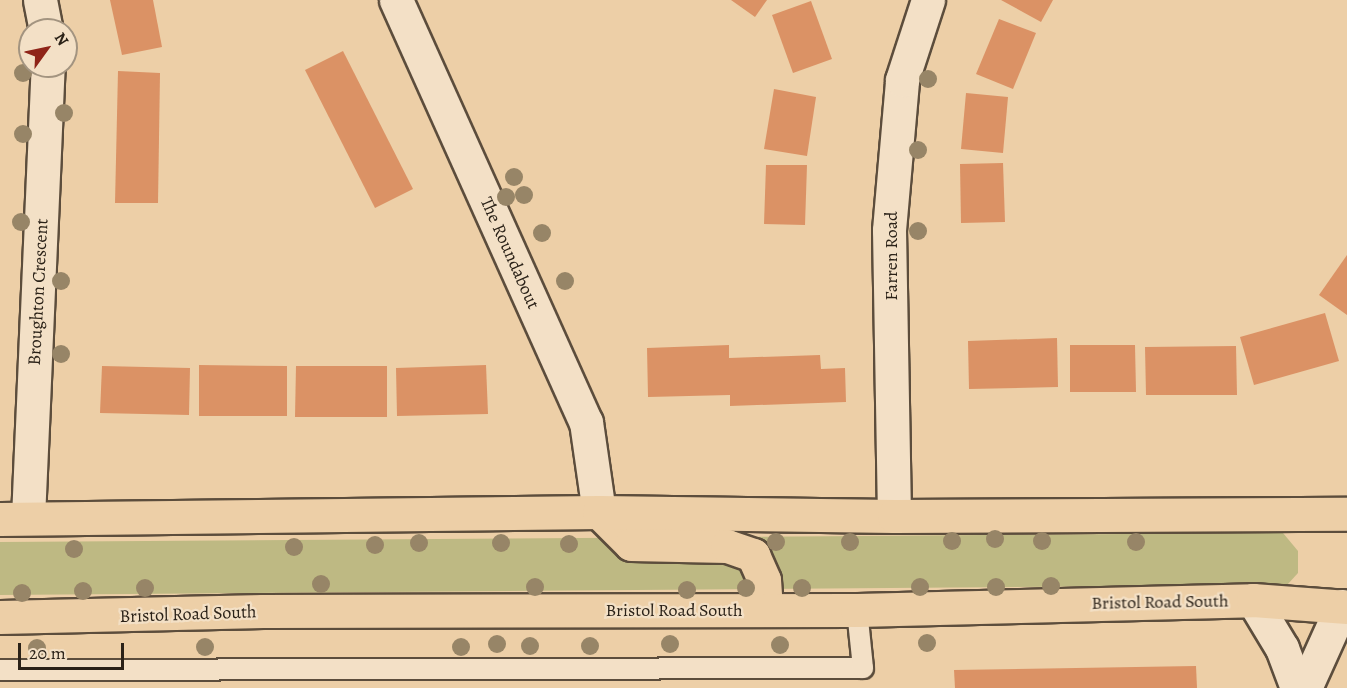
<!DOCTYPE html>
<html>
<head>
<meta charset="utf-8">
<style>
	body { margin:0 }
	#map { position:relative; width:1347px; height:688px; overflow:hidden; background:#edcfa7; font-family:Alegreya,serif }
	div>[style] { position:absolute }
	[style*='--x'] { left:calc(var(--x)*1px); top:calc(var(--y)*1px); width:calc(var(--w)*1px); rotate:calc(var(--a)*1deg) }
	.green>* { inset:0; background:#beb983 }
	.building>* { inset:0; background:#db9265 }
	.roads { filter:drop-shadow(2px 0 #5c4d3c) drop-shadow(-2px 0 #5c4d3c) drop-shadow(0 2px #5c4d3c) drop-shadow(0 -2px #5c4d3c) }
	.lane>* { height:20px; margin:-10px; padding:0 10px; transform-origin:10px; border-radius:10px; background:#f3e0c6 }
	.street>* { height:33px; margin:-16.5px; padding:0 16.5px; transform-origin:16.5px; border-radius:16.5px; background:#f3e0c6 }
	.highway>* { height:33px; margin:-16.5px; padding:0 16.5px; transform-origin:16.5px; border-radius:16.5px; background:#edcfa7 }
	.trees>* { width:18px; height:18px; margin:-9px; border-radius:50%; background:#978567 }
	span { translate:-50% -50%; white-space:nowrap; text-align:center; line-height:1.15; -webkit-text-stroke:4.5px #f3e0c6; paint-order:stroke }
	.street-label { font-size:18px; color:#2b2218 }
	.north { position:absolute; left:18px; top:18px; width:60px; height:60px; box-sizing:border-box; background:#f3e0c6; border:2px solid #a39480; border-radius:50%; rotate:57deg; font-size:16px; font-weight:700; line-height:24px; text-align:center; color:#2b2218 }
	.north::after { content:''; display:block; margin:auto; width:21px; height:27px; background:#8f2418; clip-path:polygon(50% 0,100% 100%,50% 72%,0 100%) }
	.scale { position:absolute; left:18px; top:643px; width:106px; height:27px; box-sizing:border-box; border:3px solid #2b2218; border-top:0; padding-left:8px; font-size:18px; line-height:21px; white-space:nowrap; color:#2b2218; -webkit-text-stroke:4px #f3e0c6; paint-order:stroke }
</style>
</head>
<body>
<div id="map">
	<div class="green">
		<div style="clip-path:polygon(1283px 533px,1298px 551px,1298px 573px,1287px 585px,0 595px,0 542px)"></div>
	</div>
	<div class="building">
		<div style="clip-path:polygon(110px 0,153px 0,162px 47px,122px 55px)"></div>
		<div style="clip-path:polygon(731px 0,767px 0,755px 17px)"></div>
		<div style="clip-path:polygon(1001px 0,1053px 0,1041px 22px)"></div>
		<div style="clip-path:polygon(811px 1px,832px 59px,793px 73px,772px 15px)"></div>
		<div style="clip-path:polygon(999px 19px,1036px 33px,1013px 89px,976px 74px)"></div>
		<div style="clip-path:polygon(343px 51px,413px 189px,375px 208px,305px 70px)"></div>
		<div style="clip-path:polygon(118px 71px,160px 73px,158px 203px,115px 203px)"></div>
		<div style="clip-path:polygon(774px 89px,816px 97px,807px 156px,764px 149px)"></div>
		<div style="clip-path:polygon(966px 93px,1008px 97px,1003px 153px,961px 149px)"></div>
		<div style="clip-path:polygon(1003px 163px,1005px 222px,961px 223px,960px 164px)"></div>
		<div style="clip-path:polygon(766px 165px,807px 165px,805px 225px,764px 224px)"></div>
		<div style="clip-path:polygon(1347px 255px,1347px 315px,1319px 295px)"></div>
		<div style="clip-path:polygon(1325px 313px,1339px 361px,1254px 385px,1240px 337px)"></div>
		<div style="clip-path:polygon(1057px 338px,1058px 387px,969px 389px,968px 341px)"></div>
		<div style="clip-path:polygon(729px 345px,729px 358px,820px 355px,821px 369px,845px 368px,846px 402px,730px 406px,730px 395px,648px 397px,647px 348px)"></div>
		<div style="clip-path:polygon(1070px 345px,1135px 345px,1136px 392px,1070px 392px)"></div>
		<div style="clip-path:polygon(1236px 346px,1237px 395px,1146px 395px,1145px 347px)"></div>
		<div style="clip-path:polygon(199px 365px,287px 366px,287px 416px,199px 416px)"></div>
		<div style="clip-path:polygon(486px 365px,488px 414px,397px 416px,396px 368px)"></div>
		<div style="clip-path:polygon(102px 366px,190px 368px,189px 415px,100px 413px)"></div>
		<div style="clip-path:polygon(296px 366px,387px 366px,387px 417px,295px 417px)"></div>
		<div style="clip-path:polygon(1196px 666px,1197px 688px,955px 688px,954px 670px)"></div>
	</div>
	<div class="roads">
		<div class="lane">
			<div style="--x:0;--y:670;--w:863;--a:-0.13"></div>
			<div style="--x:863;--y:668;--w:58;--a:-95.9"></div>
		</div>
		<div class="street">
			<div style="--x:40;--y:0;--w:31;--a:79"></div>
			<div style="--x:396;--y:0;--w:463;--a:65.8"></div>
			<div style="--x:586;--y:422;--w:91;--a:81.8"></div>
			<div style="--x:894;--y:516;--w:286;--a:-91"></div>
			<div style="--x:889;--y:230;--w:151;--a:-85"></div>
			<div style="--x:902;--y:80;--w:84;--a:-72"></div>
			<div style="--x:28;--y:518;--w:452;--a:-87.5"></div>
			<div style="--x:1253;--y:600;--w:56;--a:58.9"></div>
			<div style="--x:1282;--y:648;--w:43;--a:69.4"></div>
			<div style="--x:1305;--y:688;--w:90;--a:-65.7"></div>
		</div>
		<div class="highway">
			<div style="--x:599;--y:512;--w:45;--a:45"></div>
			<div style="--x:631;--y:544;--w:96;--a:1.2"></div>
			<div style="--x:727;--y:546;--w:28;--a:19"></div>
			<div style="--x:753;--y:555;--w:27;--a:66"></div>
			<div style="--x:764;--y:580;--w:30;--a:86"></div>
			<div style="--x:0;--y:519;--w:599;--a:-0.67"></div>
			<div style="--x:599;--y:512;--w:295;--a:0.8"></div>
			<div style="--x:894;--y:516;--w:453;--a:-0.3"></div>
			<div style="--x:0;--y:617;--w:263;--a:-1.3"></div>
			<div style="--x:263;--y:611;--w:594;--a:-0.1"></div>
			<div style="--x:857;--y:610;--w:396;--a:-1.4"></div>
			<div style="--x:1253;--y:600;--w:94;--a:4.3"></div>
		</div>
	</div>
	<div class="trees">
		<div style="left:23px;top:73px"></div>
		<div style="left:928px;top:79px"></div>
		<div style="left:64px;top:113px"></div>
		<div style="left:23px;top:134px"></div>
		<div style="left:918px;top:150px"></div>
		<div style="left:514px;top:177px"></div>
		<div style="left:524px;top:195px"></div>
		<div style="left:506px;top:197px"></div>
		<div style="left:21px;top:222px"></div>
		<div style="left:918px;top:231px"></div>
		<div style="left:542px;top:233px"></div>
		<div style="left:61px;top:281px"></div>
		<div style="left:565px;top:281px"></div>
		<div style="left:61px;top:354px"></div>
		<div style="left:995px;top:539px"></div>
		<div style="left:952px;top:541px"></div>
		<div style="left:1042px;top:541px"></div>
		<div style="left:776px;top:542px"></div>
		<div style="left:850px;top:542px"></div>
		<div style="left:1136px;top:542px"></div>
		<div style="left:419px;top:543px"></div>
		<div style="left:501px;top:543px"></div>
		<div style="left:569px;top:544px"></div>
		<div style="left:375px;top:545px"></div>
		<div style="left:294px;top:547px"></div>
		<div style="left:74px;top:549px"></div>
		<div style="left:321px;top:584px"></div>
		<div style="left:1051px;top:586px"></div>
		<div style="left:535px;top:587px"></div>
		<div style="left:920px;top:587px"></div>
		<div style="left:996px;top:587px"></div>
		<div style="left:145px;top:588px"></div>
		<div style="left:746px;top:588px"></div>
		<div style="left:802px;top:588px"></div>
		<div style="left:687px;top:590px"></div>
		<div style="left:83px;top:591px"></div>
		<div style="left:22px;top:593px"></div>
		<div style="left:927px;top:643px"></div>
		<div style="left:497px;top:644px"></div>
		<div style="left:670px;top:644px"></div>
		<div style="left:780px;top:645px"></div>
		<div style="left:530px;top:646px"></div>
		<div style="left:590px;top:646px"></div>
		<div style="left:205px;top:647px"></div>
		<div style="left:461px;top:647px"></div>
		<div style="left:37px;top:648px"></div>
	</div>
	<div class="street-label">
		<span style="left:510px;top:253px;rotate:66deg">The Roundabout</span>
		<span style="left:891px;top:256px;rotate:-90deg">Farren Road</span>
		<span style="left:38px;top:292px;rotate:-87deg">Broughton Crescent</span>
		<span style="left:1160px;top:602px;rotate:-1deg">Bristol Road South</span>
		<span style="left:674px;top:610px">Bristol Road South</span>
		<span style="left:188px;top:614px;rotate:-2deg">Bristol Road South</span>
	</div>
	<div class="north">N</div>
	<div class="scale">20 m</div>
</div>
</body>
</html>
